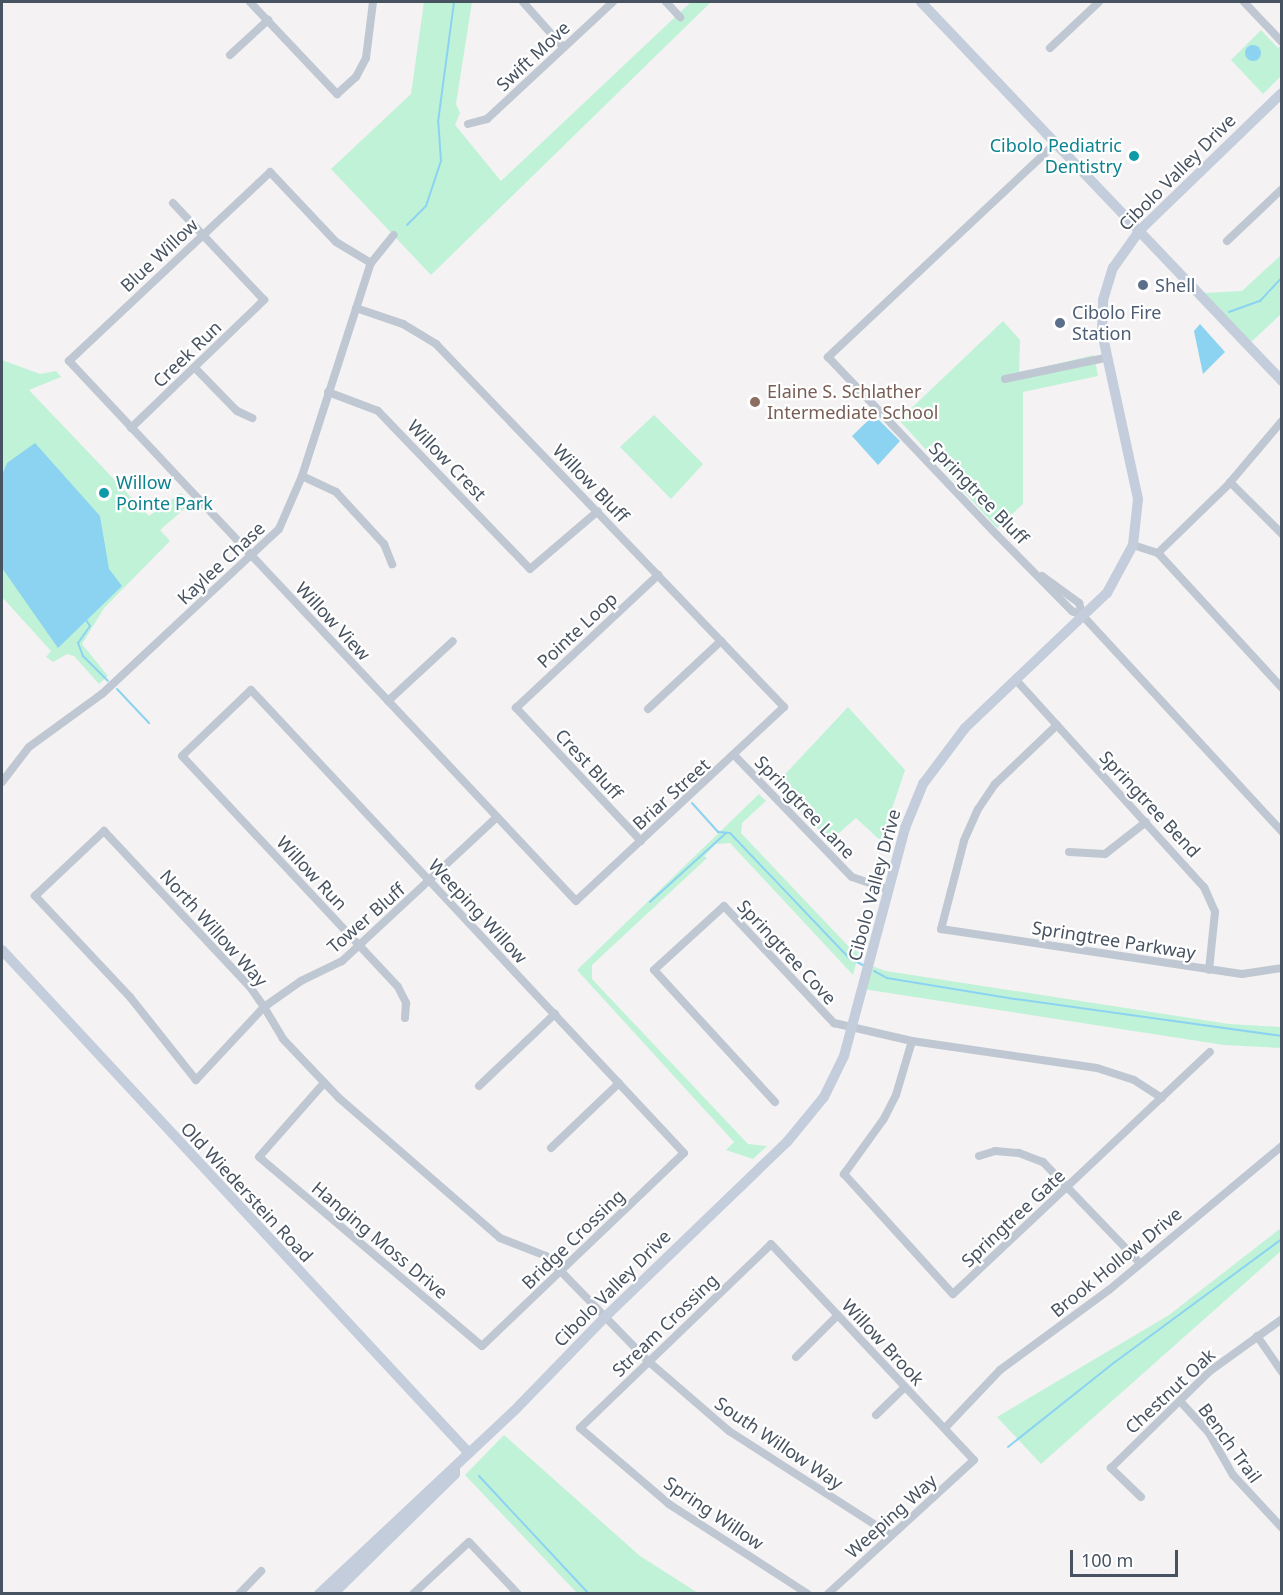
<!DOCTYPE html>
<html>
<head>
<meta charset="utf-8">
<style>
	body { margin:0 }
	#map { position:relative; width:1283px; height:1595px; overflow:hidden; background:#f4f2f2; font-family:"Noto Sans",sans-serif }
	div>[style] { position:absolute }
	[style*='--x'] { left:calc(var(--x)*1px); top:calc(var(--y)*1px); width:calc(var(--w)*1px); rotate:calc(var(--a)*1deg) }
	.green>* { inset:0; background:#c0f2d8 }
	.water>* { inset:0; background:#8cd3f1 }
	.round { border-radius:50% }
	.stream>* { height:2px; margin:-1px; padding:0 1px; transform-origin:1px; border-radius:1px; background:#8cd3f1 }
	.street>* { height:8px; margin:-4px; padding:0 4px; transform-origin:4px; border-radius:4px; background:#bfc8d2 }
	.secondary>* { height:10px; margin:-5px; padding:0 5px; transform-origin:5px; border-radius:5px; background:#c4cddb }
	.dots>* { width:16px; height:16px; translate:-50% -50%; box-sizing:border-box; border:3px solid #fff; border-radius:50% }
	span { translate:-50% -50%; white-space:nowrap; text-align:center; line-height:1.15; -webkit-text-stroke:4.5px #fff; paint-order:stroke }
	.street-label { font-size:18px; color:#485361 }
	.culture-label { font-size:18px; color:#0d838f }
	.right { translate:-100% -50%; text-align:right }
	.left { translate:0 -50%; text-align:left }
	.service-label { font-size:18px; color:#4e5e75 }
	.education-label { font-size:18px; color:#785e54 }
	.frame { position:absolute; inset:0; border:3px solid #485361; pointer-events:none }
	.scale { position:absolute; left:1070px; top:1550px; width:108px; height:27px; box-sizing:border-box; border:3px solid #485361; border-top:0; padding-left:8px; font-size:18px; line-height:21px; white-space:nowrap; color:#485361; -webkit-text-stroke:4px #fff; paint-order:stroke }
</style>
</head>
<body>
<div id="map">
	<div class="green">
		<div style="clip-path:polygon(424px 2px,472px 2px,456px 104px,460px 113px,455px 125px,501px 181px,691px 2px,711px 2px,431px 275px,331px 169px,411px 94px)"></div>
		<div style="clip-path:polygon(1261px 30px,1278px 48px,1281px 45px,1281px 76px,1263px 94px,1231px 60px)"></div>
		<div style="clip-path:polygon(1281px 255px,1281px 314px,1250px 343px,1205px 293px,1242px 291px)"></div>
		<div style="clip-path:polygon(1003px 321px,1020px 340px,1019px 373px,1094px 355px,1098px 376px,1023px 392px,1023px 504px,997px 528px,899px 420px)"></div>
		<div style="clip-path:polygon(2px 360px,40px 374px,56px 371px,61px 377px,29px 390px,149px 516px,181px 493px,191px 503px,160px 530px,170px 541px,104px 608px,82px 644px,108px 676px,99px 684px,74px 656px,67px 654px,53px 662px,46px 657px,51px 651px,2px 597px)"></div>
		<div style="clip-path:polygon(654px 415px,703px 464px,671px 499px,620px 447px)"></div>
		<div style="clip-path:polygon(848px 707px,905px 770px,881px 841px,856px 818px,830px 841px,775px 785px)"></div>
		<div style="clip-path:polygon(759px 794px,766px 801px,742px 823px,741px 833px,851px 949px,859px 952px,853px 975px,730px 843px,716px 844px,704px 856px,707px 858px,592px 965px,592px 979px,748px 1144px,767px 1146px,753px 1159px,726px 1150px,734px 1142px,577px 970px)"></div>
		<div style="clip-path:polygon(869px 965px,886px 971px,1229px 1024px,1281px 1027px,1281px 1048px,1224px 1045px,863px 989px)"></div>
		<div style="clip-path:polygon(1281px 1228px,1281px 1251px,1041px 1464px,997px 1417px,1169px 1315px)"></div>
		<div style="clip-path:polygon(504px 1435px,640px 1556px,698px 1593px,577px 1593px,465px 1475px)"></div>
	</div>
	<div class="water">
		<div class="round" style="left:1245px;top:45px;width:16px;height:16px"></div>
		<div style="clip-path:polygon(1200px 324px,1225px 352px,1203px 374px,1194px 331px)"></div>
		<div style="clip-path:polygon(874px 415px,900px 441px,878px 465px,852px 436px)"></div>
		<div style="clip-path:polygon(35px 443px,100px 516px,109px 569px,122px 586px,58px 648px,2px 568px,2px 475px,7px 463px)"></div>
	</div>
	<div class="stream">
		<div style="--x:407;--y:225;--w:27;--a:-45"></div>
		<div style="--x:426;--y:206;--w:47;--a:-71.6"></div>
		<div style="--x:441;--y:161;--w:39;--a:-94"></div>
		<div style="--x:438;--y:122;--w:121;--a:-82.4"></div>
		<div style="--x:1229;--y:312;--w:33;--a:-20"></div>
		<div style="--x:1260;--y:301;--w:33;--a:-47"></div>
		<div style="--x:86;--y:620;--w:7;--a:56"></div>
		<div style="--x:90;--y:626;--w:21;--a:125"></div>
		<div style="--x:78;--y:643;--w:14;--a:69"></div>
		<div style="--x:83;--y:656;--w:35;--a:45"></div>
		<div style="--x:117;--y:689;--w:47;--a:46.7"></div>
		<div style="--x:692;--y:803;--w:39;--a:48"></div>
		<div style="--x:718;--y:832;--w:12;--a:5"></div>
		<div style="--x:730;--y:833;--w:173;--a:46.4"></div>
		<div style="--x:849;--y:958;--w:16;--a:27"></div>
		<div style="--x:650;--y:902;--w:103;--a:-42.2"></div>
		<div style="--x:874;--y:971;--w:15;--a:28"></div>
		<div style="--x:887;--y:978;--w:123;--a:9.4"></div>
		<div style="--x:1008;--y:998;--w:277;--a:7.9"></div>
		<div style="--x:1008;--y:1447;--w:137;--a:-38.5"></div>
		<div style="--x:1115;--y:1362;--w:207;--a:-36.4"></div>
		<div style="--x:479;--y:1476;--w:161;--a:47"></div>
	</div>
	<div class="street">
		<div style="--x:250;--y:2;--w:127;--a:46.6"></div>
		<div style="--x:337;--y:94;--w:25;--a:-42"></div>
		<div style="--x:356;--y:77;--w:21;--a:-62"></div>
		<div style="--x:366;--y:58;--w:56;--a:-82.9"></div>
		<div style="--x:523;--y:2;--w:60;--a:48.4"></div>
		<div style="--x:666;--y:2;--w:21;--a:47"></div>
		<div style="--x:1244;--y:2;--w:55;--a:46.5"></div>
		<div style="--x:1050;--y:48;--w:67;--a:-43.2"></div>
		<div style="--x:230;--y:55;--w:52;--a:-42.6"></div>
		<div style="--x:468;--y:124;--w:20;--a:-15"></div>
		<div style="--x:487;--y:119;--w:172;--a:-42.9"></div>
		<div style="--x:1056;--y:143;--w:313;--a:136.8"></div>
		<div style="--x:828;--y:357;--w:245;--a:46.5"></div>
		<div style="--x:997;--y:535;--w:107;--a:45.4"></div>
		<div style="--x:1072;--y:611;--w:12;--a:24"></div>
		<div style="--x:1227;--y:241;--w:76;--a:-43.4"></div>
		<div style="--x:356;--y:308;--w:50;--a:18.8"></div>
		<div style="--x:403;--y:324;--w:39;--a:31"></div>
		<div style="--x:436;--y:344;--w:503;--a:46.21"></div>
		<div style="--x:784;--y:707;--w:284;--a:137"></div>
		<div style="--x:576;--y:901;--w:741;--a:-133.19"></div>
		<div style="--x:69;--y:361;--w:276;--a:-43.2"></div>
		<div style="--x:270;--y:172;--w:96;--a:46.7"></div>
		<div style="--x:336;--y:242;--w:41;--a:31"></div>
		<div style="--x:195;--y:368;--w:60;--a:45.7"></div>
		<div style="--x:237;--y:411;--w:17;--a:25"></div>
		<div style="--x:1005;--y:379;--w:102;--a:-11.9"></div>
		<div style="--x:328;--y:392;--w:53;--a:20.8"></div>
		<div style="--x:378;--y:411;--w:219;--a:46.1"></div>
		<div style="--x:530;--y:569;--w:89;--a:-40.5"></div>
		<div style="--x:131;--y:428;--w:185;--a:-43.9"></div>
		<div style="--x:264;--y:300;--w:133;--a:-133.2"></div>
		<div style="--x:302;--y:476;--w:38;--a:25"></div>
		<div style="--x:336;--y:492;--w:71;--a:47.3"></div>
		<div style="--x:384;--y:544;--w:22;--a:68"></div>
		<div style="--x:1230;--y:482;--w:74;--a:45"></div>
		<div style="--x:1133;--y:545;--w:26;--a:18"></div>
		<div style="--x:1158;--y:553;--w:183;--a:47.4"></div>
		<div style="--x:1158;--y:553;--w:96;--a:-44.2"></div>
		<div style="--x:1227;--y:486;--w:85;--a:-49.8"></div>
		<div style="--x:1042;--y:576;--w:46;--a:36.1"></div>
		<div style="--x:1079;--y:603;--w:14;--a:73"></div>
		<div style="--x:1083;--y:616;--w:294;--a:47.3"></div>
		<div style="--x:1016;--y:680;--w:280;--a:47.8"></div>
		<div style="--x:1204;--y:887;--w:27;--a:66"></div>
		<div style="--x:1215;--y:912;--w:58;--a:95.9"></div>
		<div style="--x:388;--y:701;--w:88;--a:-42.7"></div>
		<div style="--x:648;--y:709;--w:100;--a:-43"></div>
		<div style="--x:1057;--y:725;--w:86;--a:136.4"></div>
		<div style="--x:995;--y:784;--w:30;--a:124"></div>
		<div style="--x:978;--y:809;--w:35;--a:114"></div>
		<div style="--x:964;--y:841;--w:91;--a:104.6"></div>
		<div style="--x:941;--y:929;--w:304;--a:8.5"></div>
		<div style="--x:1242;--y:974;--w:40;--a:-8.5"></div>
		<div style="--x:735;--y:756;--w:168;--a:46"></div>
		<div style="--x:852;--y:877;--w:39;--a:19"></div>
		<div style="--x:2;--y:782;--w:44;--a:-52.4"></div>
		<div style="--x:29;--y:747;--w:90;--a:-36"></div>
		<div style="--x:102;--y:694;--w:242;--a:-43"></div>
		<div style="--x:279;--y:529;--w:58;--a:-66.5"></div>
		<div style="--x:302;--y:476;--w:224;--a:-72.1"></div>
		<div style="--x:371;--y:263;--w:36;--a:-51"></div>
		<div style="--x:497;--y:817;--w:212;--a:137.1"></div>
		<div style="--x:342;--y:961;--w:46;--a:154"></div>
		<div style="--x:301;--y:981;--w:45;--a:144.9"></div>
		<div style="--x:264;--y:1007;--w:100;--a:133"></div>
		<div style="--x:196;--y:1080;--w:106;--a:-128.5"></div>
		<div style="--x:130;--y:997;--w:139;--a:-133.2"></div>
		<div style="--x:35;--y:896;--w:95;--a:-43.3"></div>
		<div style="--x:104;--y:831;--w:214;--a:46.9"></div>
		<div style="--x:250;--y:987;--w:24;--a:55"></div>
		<div style="--x:264;--y:1007;--w:37;--a:59"></div>
		<div style="--x:283;--y:1039;--w:81;--a:46.5"></div>
		<div style="--x:339;--y:1098;--w:213;--a:41"></div>
		<div style="--x:500;--y:1238;--w:49;--a:21.4"></div>
		<div style="--x:546;--y:1256;--w:146;--a:45.8"></div>
		<div style="--x:648;--y:1361;--w:107;--a:40.8"></div>
		<div style="--x:729;--y:1431;--w:193;--a:32.7"></div>
		<div style="--x:641;--y:841;--w:183;--a:-133.2"></div>
		<div style="--x:516;--y:708;--w:195;--a:-43.1"></div>
		<div style="--x:1069;--y:852;--w:36;--a:3"></div>
		<div style="--x:1105;--y:854;--w:52;--a:-38"></div>
		<div style="--x:912;--y:1041;--w:56;--a:106.5"></div>
		<div style="--x:896;--y:1095;--w:28;--a:117"></div>
		<div style="--x:883;--y:1120;--w:67;--a:125.8"></div>
		<div style="--x:844;--y:1174;--w:162;--a:47.8"></div>
		<div style="--x:953;--y:1294;--w:353;--a:-43.3"></div>
		<div style="--x:324;--y:1083;--w:98;--a:131.3"></div>
		<div style="--x:259;--y:1157;--w:292;--a:40.3"></div>
		<div style="--x:482;--y:1346;--w:279;--a:-43.7"></div>
		<div style="--x:684;--y:1153;--w:634;--a:-133.08"></div>
		<div style="--x:251;--y:690;--w:95;--a:136.3"></div>
		<div style="--x:182;--y:756;--w:316;--a:46.9"></div>
		<div style="--x:398;--y:987;--w:18;--a:63"></div>
		<div style="--x:406;--y:1003;--w:15;--a:94"></div>
		<div style="--x:479;--y:1086;--w:105;--a:-43.5"></div>
		<div style="--x:775;--y:1102;--w:179;--a:-132.5"></div>
		<div style="--x:654;--y:970;--w:95;--a:-42.4"></div>
		<div style="--x:724;--y:906;--w:161;--a:46.8"></div>
		<div style="--x:834;--y:1023;--w:80;--a:13"></div>
		<div style="--x:912;--y:1041;--w:187;--a:8.3"></div>
		<div style="--x:1097;--y:1068;--w:39;--a:18"></div>
		<div style="--x:1134;--y:1080;--w:33;--a:33"></div>
		<div style="--x:551;--y:1148;--w:94;--a:-43.7"></div>
		<div style="--x:979;--y:1156;--w:17;--a:-17"></div>
		<div style="--x:995;--y:1151;--w:24;--a:5"></div>
		<div style="--x:1019;--y:1153;--w:26;--a:21"></div>
		<div style="--x:1043;--y:1162;--w:140;--a:46.2"></div>
		<div style="--x:1257;--y:1336;--w:44;--a:55.2"></div>
		<div style="--x:796;--y:1357;--w:59;--a:-45"></div>
		<div style="--x:1180;--y:1401;--w:43;--a:47.8"></div>
		<div style="--x:1209;--y:1433;--w:48;--a:60.3"></div>
		<div style="--x:1233;--y:1475;--w:72;--a:47.2"></div>
		<div style="--x:876;--y:1415;--w:40;--a:-44"></div>
		<div style="--x:945;--y:1428;--w:80;--a:-46.5"></div>
		<div style="--x:1000;--y:1370;--w:135;--a:-36.3"></div>
		<div style="--x:1109;--y:1290;--w:225;--a:-39.8"></div>
		<div style="--x:1141;--y:1497;--w:42;--a:-136"></div>
		<div style="--x:1111;--y:1468;--w:139;--a:-44.4"></div>
		<div style="--x:1210;--y:1371;--w:89;--a:-35.8"></div>
		<div style="--x:239;--y:1594;--w:32;--a:-46"></div>
		<div style="--x:413;--y:1594;--w:76;--a:-42.9"></div>
		<div style="--x:469;--y:1542;--w:71;--a:46.7"></div>
		<div style="--x:808;--y:1594;--w:166;--a:-147.1"></div>
		<div style="--x:669;--y:1504;--w:117;--a:-139.5"></div>
		<div style="--x:580;--y:1428;--w:265;--a:-43.9"></div>
		<div style="--x:771;--y:1244;--w:296;--a:46.8"></div>
		<div style="--x:974;--y:1460;--w:198;--a:137.5"></div>
	</div>
	<div class="secondary">
		<div style="--x:921;--y:2;--w:523;--a:46.39"></div>
		<div style="--x:2;--y:950;--w:686;--a:47.13"></div>
		<div style="--x:319;--y:1594;--w:267;--a:-43.2"></div>
		<div style="--x:514;--y:1411;--w:131;--a:-45.9"></div>
		<div style="--x:605;--y:1317;--w:252;--a:-43.9"></div>
		<div style="--x:787;--y:1142;--w:58;--a:-50.6"></div>
		<div style="--x:824;--y:1097;--w:46;--a:-64"></div>
		<div style="--x:844;--y:1056;--w:236;--a:-75"></div>
		<div style="--x:905;--y:828;--w:48;--a:-67.8"></div>
		<div style="--x:923;--y:784;--w:70;--a:-53.1"></div>
		<div style="--x:965;--y:728;--w:196;--a:-43.6"></div>
		<div style="--x:1107;--y:593;--w:55;--a:-61.6"></div>
		<div style="--x:1133;--y:545;--w:46;--a:-83.8"></div>
		<div style="--x:1138;--y:499;--w:170;--a:-102.2"></div>
		<div style="--x:1102;--y:333;--w:33;--a:-88"></div>
		<div style="--x:1103;--y:300;--w:34;--a:-73"></div>
		<div style="--x:1113;--y:268;--w:47;--a:-54.6"></div>
		<div style="--x:1140;--y:230;--w:197;--a:-44"></div>
		<div style="--x:333;--y:1594;--w:171;--a:-44.5"></div>
		<div style="--x:455;--y:1474;--w:6;--a:-90"></div>
	</div>
	<div class="dots">
		<div style="left:1134px;top:156px;background:#0f9aa8"></div>
		<div style="left:1143px;top:285px;background:#5c6f8a"></div>
		<div style="left:1060px;top:323px;background:#5c6f8a"></div>
		<div style="left:755px;top:402px;background:#8d6e63"></div>
		<div style="left:104px;top:493px;background:#0f9aa8"></div>
	</div>
	<div class="street-label">
		<span style="left:533px;top:56px;rotate:-43deg">Swift Move</span>
		<span style="left:1177px;top:172px;rotate:-45deg">Cibolo Valley Drive</span>
		<span style="left:159px;top:255px;rotate:-43deg">Blue Willow</span>
		<span style="left:187px;top:354px;rotate:-44deg">Creek Run</span>
		<span style="left:447px;top:460px;rotate:46deg">Willow Crest</span>
		<span style="left:591px;top:483px;rotate:46deg">Willow Bluff</span>
		<span style="left:979px;top:493px;rotate:46deg">Springtree Bluff</span>
		<span style="left:221px;top:563px;rotate:-43deg">Kaylee Chase</span>
		<span style="left:333px;top:621px;rotate:47deg">Willow View</span>
		<span style="left:577px;top:630px;rotate:-43deg">Pointe Loop</span>
		<span style="left:589px;top:764px;rotate:47deg">Crest Bluff</span>
		<span style="left:671px;top:794px;rotate:-42deg">Briar Street</span>
		<span style="left:1150px;top:804px;rotate:47deg">Springtree Bend</span>
		<span style="left:805px;top:807px;rotate:46deg">Springtree Lane</span>
		<span style="left:312px;top:873px;rotate:47deg">Willow Run</span>
		<span style="left:874px;top:885px;rotate:-75deg">Cibolo Valley Drive</span>
		<span style="left:478px;top:911px;rotate:47deg">Weeping Willow</span>
		<span style="left:366px;top:918px;rotate:-41deg">Tower Bluff</span>
		<span style="left:214px;top:928px;rotate:48deg">North Willow Way</span>
		<span style="left:1114px;top:940px;rotate:9deg">Springtree Parkway</span>
		<span style="left:787px;top:952px;rotate:47deg">Springtree Cove</span>
		<span style="left:247px;top:1192px;rotate:47deg">Old Wiederstein Road</span>
		<span style="left:1013px;top:1218px;rotate:-43deg">Springtree Gate</span>
		<span style="left:573px;top:1239px;rotate:-44deg">Bridge Crossing</span>
		<span style="left:380px;top:1240px;rotate:40deg">Hanging Moss Drive</span>
		<span style="left:1116px;top:1262px;rotate:-39deg">Brook Hollow Drive</span>
		<span style="left:612px;top:1288px;rotate:-45deg">Cibolo Valley Drive</span>
		<span style="left:665px;top:1325px;rotate:-44deg">Stream Crossing</span>
		<span style="left:883px;top:1342px;rotate:47deg">Willow Brook</span>
		<span style="left:1170px;top:1391px;rotate:-43deg">Chestnut Oak</span>
		<span style="left:779px;top:1443px;rotate:34deg">South Willow Way</span>
		<span style="left:1230px;top:1443px;rotate:54deg">Bench Trail</span>
		<span style="left:714px;top:1513px;rotate:34deg">Spring Willow</span>
		<span style="left:891px;top:1516px;rotate:-42deg">Weeping Way</span>
	</div>
	<div class="culture-label">
		<span class="right" style="left:1122px;top:156px">Cibolo Pediatric<br>Dentistry</span>
		<span class="left" style="left:116px;top:493px">Willow<br>Pointe Park</span>
	</div>
	<div class="service-label">
		<span class="left" style="left:1155px;top:285px">Shell</span>
		<span class="left" style="left:1072px;top:323px">Cibolo Fire<br>Station</span>
	</div>
	<div class="education-label">
		<span class="left" style="left:767px;top:402px">Elaine S. Schlather<br>Intermediate School</span>
	</div>
	<div class="frame"></div>
	<div class="scale">100 m</div>
</div>
</body>
</html>
